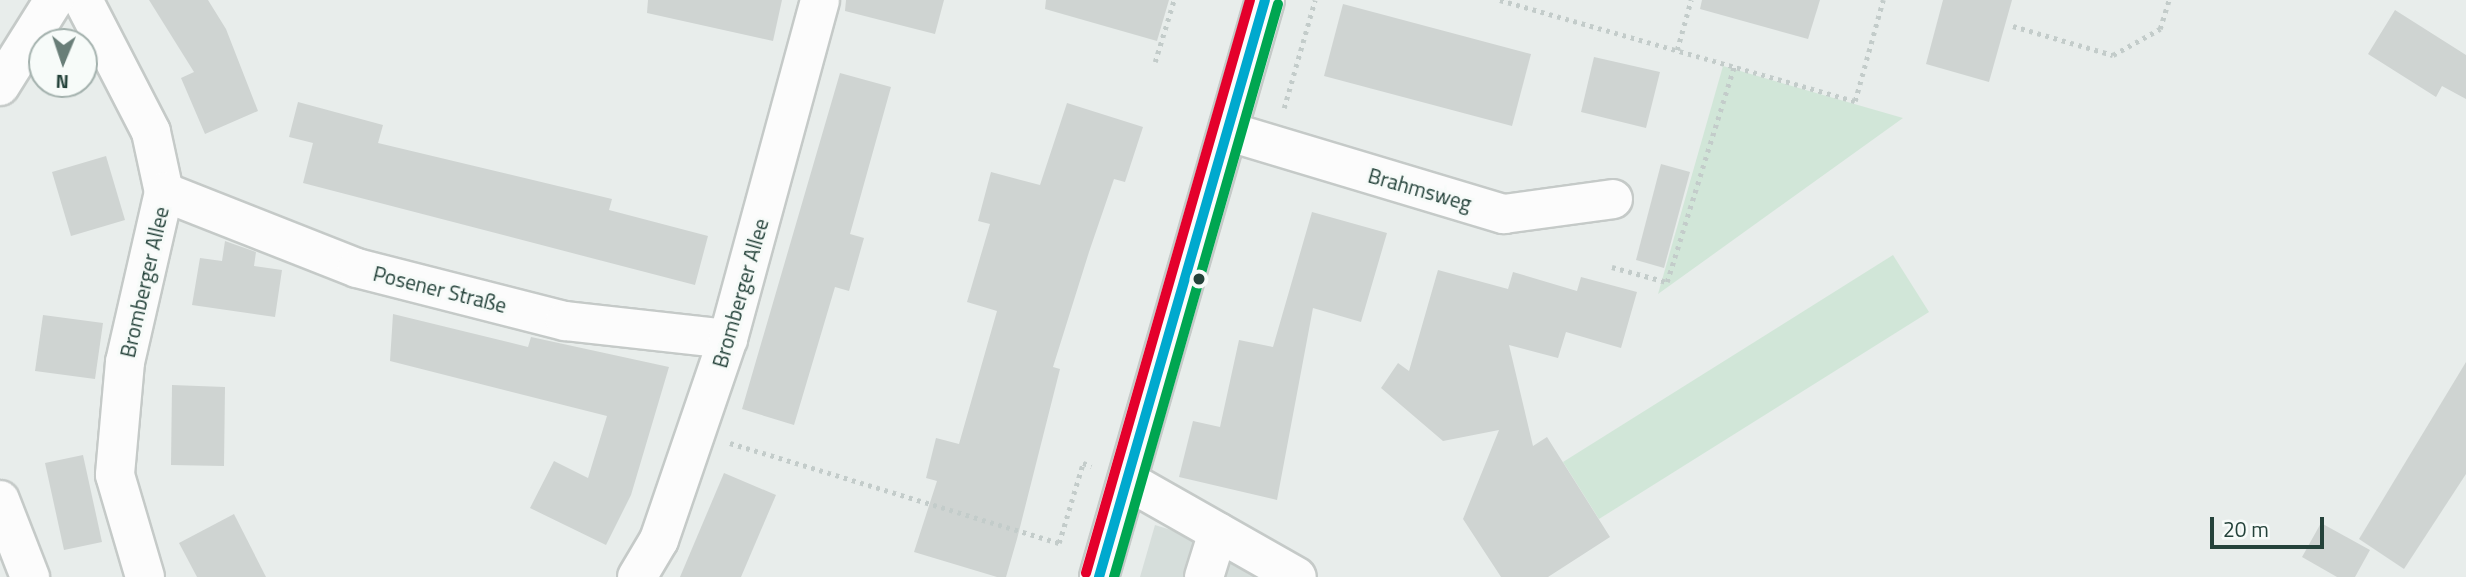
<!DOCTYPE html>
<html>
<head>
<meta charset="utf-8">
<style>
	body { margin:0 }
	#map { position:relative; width:2466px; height:577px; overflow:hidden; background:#e8edeb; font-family:"Titillium Web",sans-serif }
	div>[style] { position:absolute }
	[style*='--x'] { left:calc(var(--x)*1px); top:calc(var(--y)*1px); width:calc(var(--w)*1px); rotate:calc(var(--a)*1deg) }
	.built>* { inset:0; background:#d6dedb }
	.green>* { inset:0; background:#d1e6d8 }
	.building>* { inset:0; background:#cfd4d2 }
	.path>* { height:4.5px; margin-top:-2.25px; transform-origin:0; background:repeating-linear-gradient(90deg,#c3ccca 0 3.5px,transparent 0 8.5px) }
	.roads { filter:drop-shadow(2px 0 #c5cac8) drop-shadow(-2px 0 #c5cac8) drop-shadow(0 2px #c5cac8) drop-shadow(0 -2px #c5cac8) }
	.minor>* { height:38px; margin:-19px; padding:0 19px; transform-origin:19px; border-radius:19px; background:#fcfcfc }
	.bus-1>* { height:10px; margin:-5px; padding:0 5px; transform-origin:5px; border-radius:5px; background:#00a9ce }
	.bus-2>* { height:10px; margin:-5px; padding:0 5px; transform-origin:5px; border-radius:5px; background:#00a651 }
	.bus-3>* { height:10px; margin:-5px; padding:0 5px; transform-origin:5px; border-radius:5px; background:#e4002b }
	.dots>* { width:19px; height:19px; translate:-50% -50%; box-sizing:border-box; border:4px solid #f7fbf9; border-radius:50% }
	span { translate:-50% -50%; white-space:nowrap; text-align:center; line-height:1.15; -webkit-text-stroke:6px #f7fbf9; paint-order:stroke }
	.street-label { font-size:21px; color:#24423a }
	.north { position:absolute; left:28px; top:28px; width:70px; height:70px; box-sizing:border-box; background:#f7fbf9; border:2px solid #a3b1ad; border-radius:50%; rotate:182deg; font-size:19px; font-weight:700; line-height:28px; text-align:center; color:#24423a }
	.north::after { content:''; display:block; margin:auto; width:24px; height:32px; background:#697e78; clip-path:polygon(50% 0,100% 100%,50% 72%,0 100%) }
	.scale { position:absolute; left:2210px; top:517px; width:114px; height:32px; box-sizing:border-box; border:4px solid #24423a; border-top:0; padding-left:9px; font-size:21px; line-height:24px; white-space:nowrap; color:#24423a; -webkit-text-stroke:5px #f7fbf9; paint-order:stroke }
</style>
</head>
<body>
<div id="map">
	<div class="built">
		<div style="clip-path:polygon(1155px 525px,1216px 544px,1270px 577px,1140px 577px)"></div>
	</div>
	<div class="green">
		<div style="clip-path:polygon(1723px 66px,1903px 118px,1658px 294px)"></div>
		<div style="clip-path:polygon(1893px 255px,1929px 312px,1599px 519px,1563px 462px)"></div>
	</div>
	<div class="building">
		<div style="clip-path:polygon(149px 0,208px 0,226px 29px,258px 111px,205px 134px,181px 78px,194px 72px)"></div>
		<div style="clip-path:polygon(648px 0,782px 0,773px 41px,647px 13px)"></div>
		<div style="clip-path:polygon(846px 0,944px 0,935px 34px,845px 11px)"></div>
		<div style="clip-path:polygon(1046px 0,1169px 0,1157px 41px,1045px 9px)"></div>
		<div style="clip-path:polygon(1702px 0,1820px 0,1808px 39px,1700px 9px)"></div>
		<div style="clip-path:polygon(1943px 0,2012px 0,1989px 82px,1926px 64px)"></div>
		<div style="clip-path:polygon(1343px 4px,1531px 54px,1512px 126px,1324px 76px)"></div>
		<div style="clip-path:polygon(2395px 10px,2466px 55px,2466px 99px,2442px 86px,2436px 97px,2368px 54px)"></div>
		<div style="clip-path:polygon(1594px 57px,1660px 72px,1646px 128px,1581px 112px)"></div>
		<div style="clip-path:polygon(840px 73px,891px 87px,850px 234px,864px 238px,849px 291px,835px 287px,794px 425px,742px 409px)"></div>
		<div style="clip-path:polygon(298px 102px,383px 125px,378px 143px,612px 199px,609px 210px,708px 236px,695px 285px,303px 183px,313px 143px,289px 137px)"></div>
		<div style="clip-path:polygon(1067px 103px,1143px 127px,1125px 182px,1114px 179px,1089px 252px,1053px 367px,1060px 369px,1017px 539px,1006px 577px,997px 577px,914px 552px,937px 481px,926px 478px,936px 438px,959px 444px,997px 311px,967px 302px,990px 224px,978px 221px,991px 172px,1040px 185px)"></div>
		<div style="clip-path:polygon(106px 156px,125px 220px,71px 236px,52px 172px)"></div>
		<div style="clip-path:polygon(1661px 164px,1690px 172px,1664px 268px,1636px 260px)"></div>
		<div style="clip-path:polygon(1312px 212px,1387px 233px,1361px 322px,1313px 308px,1277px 500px,1179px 477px,1193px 421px,1220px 427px,1239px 340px,1273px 347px)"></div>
		<div style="clip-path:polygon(225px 241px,256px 252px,254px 266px,282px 270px,275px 317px,192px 305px,200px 258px,222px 261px)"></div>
		<div style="clip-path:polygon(1438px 270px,1508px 289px,1513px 272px,1577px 291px,1581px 277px,1637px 292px,1621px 348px,1566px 332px,1558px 358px,1509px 345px,1533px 446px,1547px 437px,1610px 537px,1548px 577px,1501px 577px,1463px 519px,1499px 430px,1443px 441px,1381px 388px,1398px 363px,1409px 371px)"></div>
		<div style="clip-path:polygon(393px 314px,528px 347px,531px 337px,669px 367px,631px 495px,606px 545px,530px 508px,554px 461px,588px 478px,607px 416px,390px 361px)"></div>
		<div style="clip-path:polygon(43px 315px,103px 323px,95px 379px,35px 371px)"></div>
		<div style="clip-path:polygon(2466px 362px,2466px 474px,2404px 569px,2359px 539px)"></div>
		<div style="clip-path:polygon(172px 385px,225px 387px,224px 466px,171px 465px)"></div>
		<div style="clip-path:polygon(83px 455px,102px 542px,64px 550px,45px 463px)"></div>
		<div style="clip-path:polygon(724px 473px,776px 495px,741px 577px,680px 577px)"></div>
		<div style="clip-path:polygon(234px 514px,266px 577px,197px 577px,179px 543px)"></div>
		<div style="clip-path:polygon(2321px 523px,2370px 550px,2355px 577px,2337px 577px,2302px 557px)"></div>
	</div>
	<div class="path">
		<div style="--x:1500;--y:0;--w:369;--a:15.9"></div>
		<div style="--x:1855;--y:101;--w:105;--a:-74.5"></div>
		<div style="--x:2013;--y:26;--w:104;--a:16.2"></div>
		<div style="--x:2113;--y:55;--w:54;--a:-29"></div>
		<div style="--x:2160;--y:29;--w:30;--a:-73"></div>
		<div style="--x:1677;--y:50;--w:52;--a:-74.4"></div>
		<div style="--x:1155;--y:62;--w:65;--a:-73"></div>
		<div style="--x:1284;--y:108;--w:112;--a:-74"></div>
		<div style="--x:1612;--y:267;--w:57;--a:15.3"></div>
		<div style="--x:1667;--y:282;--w:225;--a:-72.7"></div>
		<div style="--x:730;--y:443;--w:344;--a:16.9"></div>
		<div style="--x:1059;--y:543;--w:84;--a:-73.3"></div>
		<div style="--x:1083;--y:463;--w:9;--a:18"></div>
	</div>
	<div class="roads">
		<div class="minor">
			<div style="--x:83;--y:0;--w:148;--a:62.7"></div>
			<div style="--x:151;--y:132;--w:61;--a:77.8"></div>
			<div style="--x:164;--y:192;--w:174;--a:102.9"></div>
			<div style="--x:125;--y:362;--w:113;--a:95.1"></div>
			<div style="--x:115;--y:475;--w:106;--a:73.6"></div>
			<div style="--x:0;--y:86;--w:102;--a:-57.9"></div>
			<div style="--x:1230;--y:132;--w:286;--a:16.7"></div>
			<div style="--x:1504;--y:214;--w:110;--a:-7.8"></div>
			<div style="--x:164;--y:192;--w:207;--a:21.5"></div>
			<div style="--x:357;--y:268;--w:215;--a:14.3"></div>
			<div style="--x:565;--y:321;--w:164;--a:6.3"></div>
			<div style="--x:1128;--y:481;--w:194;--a:29.6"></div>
			<div style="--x:0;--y:500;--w:83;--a:68.7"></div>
			<div style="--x:637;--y:577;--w:43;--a:-59.3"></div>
			<div style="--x:659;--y:540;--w:213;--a:-71.1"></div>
			<div style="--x:728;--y:339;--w:351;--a:-74.8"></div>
			<div style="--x:1099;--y:577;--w:600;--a:-73.95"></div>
			<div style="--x:1204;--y:577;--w:47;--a:-72.7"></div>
		</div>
	</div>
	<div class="bus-1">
		<div style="--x:1099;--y:577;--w:600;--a:-73.95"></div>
	</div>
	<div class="bus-2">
		<div style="--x:1114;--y:577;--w:596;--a:-74.03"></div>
	</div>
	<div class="bus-3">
		<div style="--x:1086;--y:573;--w:596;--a:-74.03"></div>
	</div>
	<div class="dots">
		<div style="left:1199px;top:279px;background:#24423a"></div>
	</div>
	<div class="street-label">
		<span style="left:1420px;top:189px;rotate:16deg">Brahmsweg</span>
		<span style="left:144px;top:282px;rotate:-77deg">Bromberger Allee</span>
		<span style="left:440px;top:289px;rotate:14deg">Posener Straße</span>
		<span style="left:740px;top:293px;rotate:-74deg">Bromberger Allee</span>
	</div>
	<div class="north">N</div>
	<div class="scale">20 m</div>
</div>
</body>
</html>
